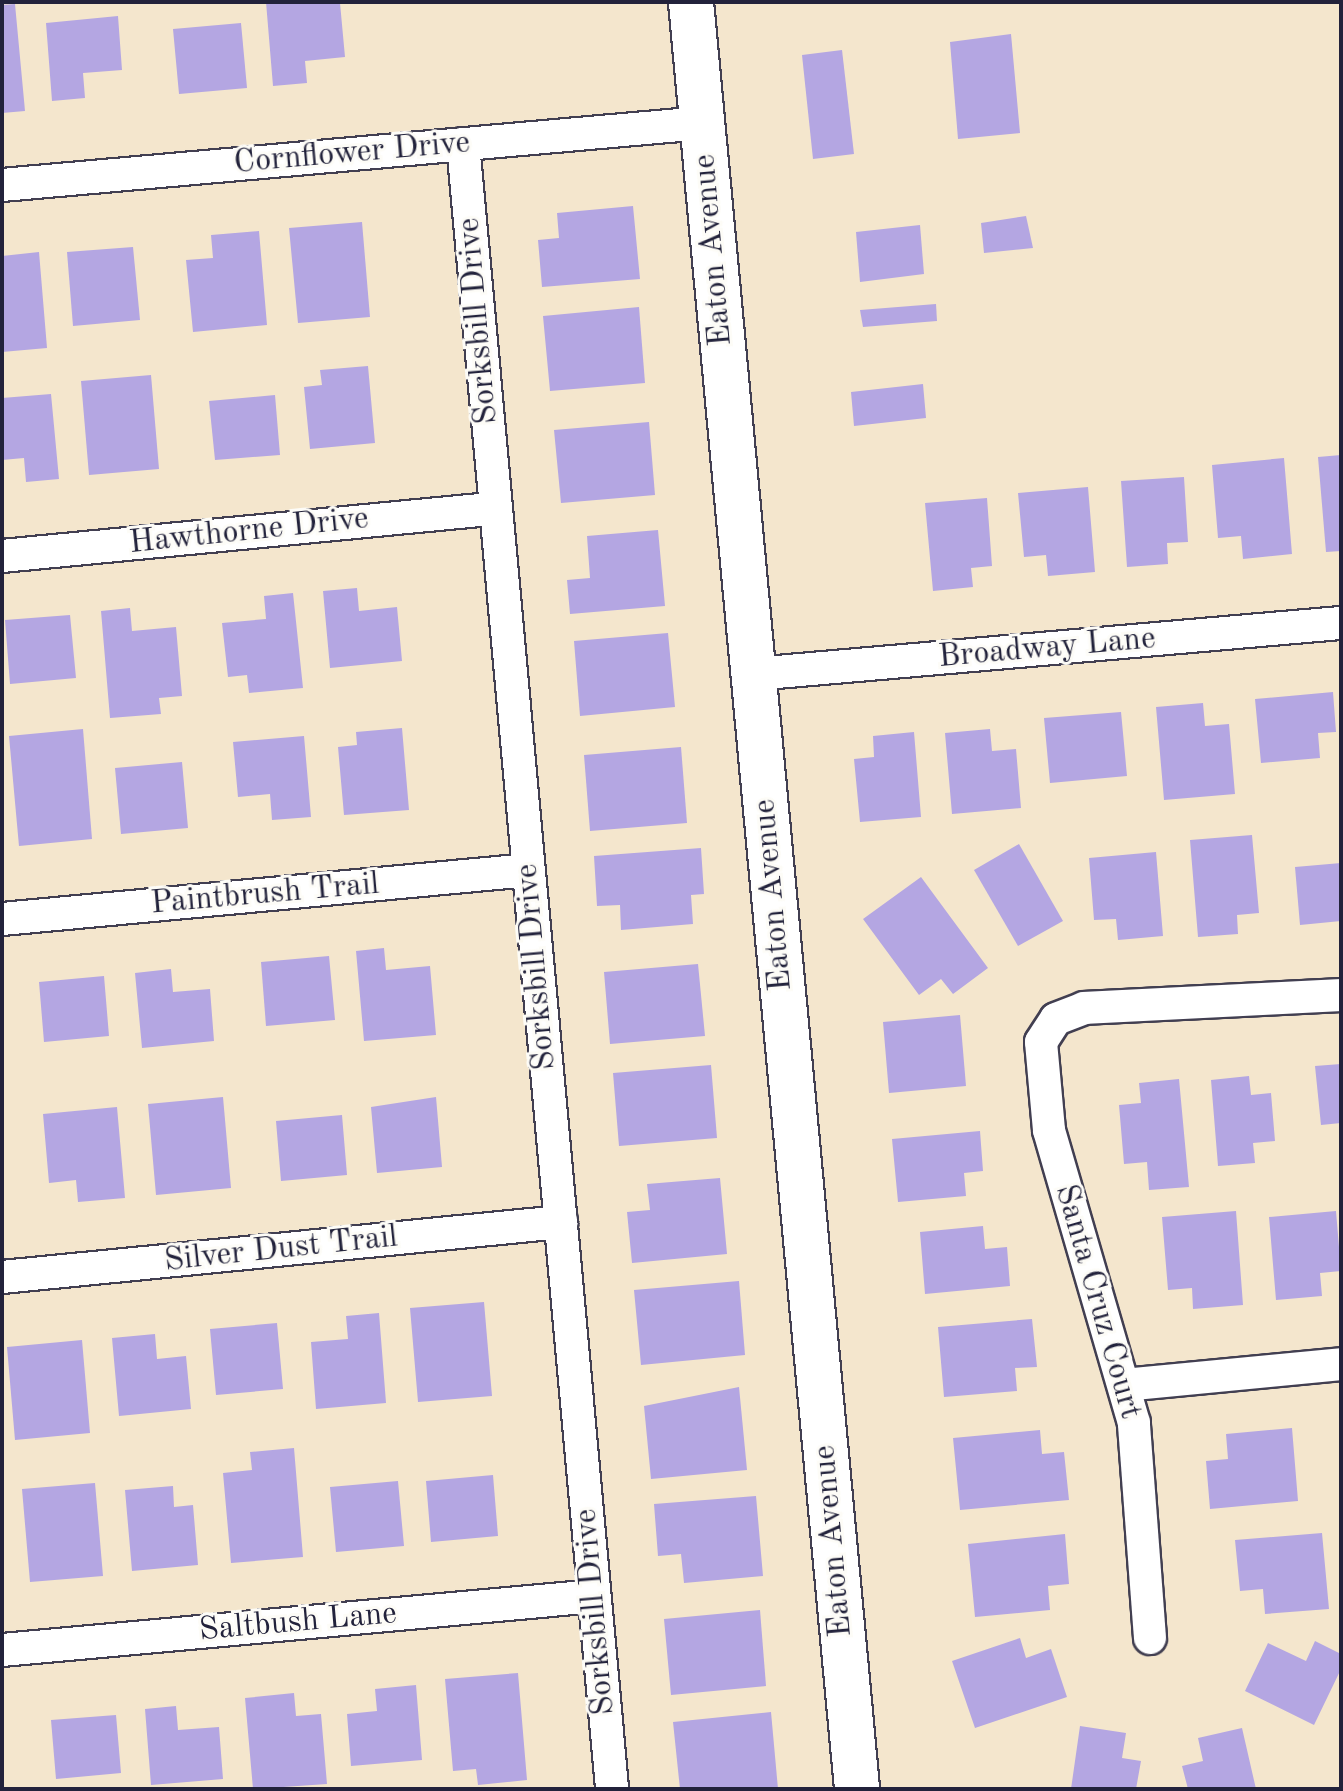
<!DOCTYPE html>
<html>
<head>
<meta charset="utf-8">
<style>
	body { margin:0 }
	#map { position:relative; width:1343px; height:1791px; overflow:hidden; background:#f4e6cd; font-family:"Old Standard TT",serif }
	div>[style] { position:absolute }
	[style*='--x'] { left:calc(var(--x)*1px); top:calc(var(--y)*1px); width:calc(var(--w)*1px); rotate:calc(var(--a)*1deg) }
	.building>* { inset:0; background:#b4a6e2 }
	.roads { filter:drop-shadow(2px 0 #423f51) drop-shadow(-2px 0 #423f51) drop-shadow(0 2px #423f51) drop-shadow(0 -2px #423f51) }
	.street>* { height:32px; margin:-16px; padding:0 16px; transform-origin:16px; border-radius:16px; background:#fff }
	.secondary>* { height:44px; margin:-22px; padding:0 22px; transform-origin:22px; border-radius:22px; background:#fff }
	span { translate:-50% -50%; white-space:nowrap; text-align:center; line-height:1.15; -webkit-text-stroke:6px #fdfcf7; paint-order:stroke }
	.street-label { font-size:32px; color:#22223b }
	.frame { position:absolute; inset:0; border:4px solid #22223b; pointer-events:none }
</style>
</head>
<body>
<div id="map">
	<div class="building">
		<div style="clip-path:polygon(266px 2px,340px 3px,345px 57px,305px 61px,307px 83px,273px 86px)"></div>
		<div style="clip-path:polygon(15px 4px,25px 111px,2px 113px,2px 5px)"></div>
		<div style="clip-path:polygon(118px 16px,122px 70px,83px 73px,85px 98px,52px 101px,46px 23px)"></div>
		<div style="clip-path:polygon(241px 23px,247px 88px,179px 94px,173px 29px)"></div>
		<div style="clip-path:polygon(1011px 34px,1020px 133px,958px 139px,950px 42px)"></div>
		<div style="clip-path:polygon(842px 50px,854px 154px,813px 159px,802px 55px)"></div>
		<div style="clip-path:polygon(633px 206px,640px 279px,542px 287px,538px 240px,559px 238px,557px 213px)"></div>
		<div style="clip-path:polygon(1026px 216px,1033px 248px,984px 253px,981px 223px)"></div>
		<div style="clip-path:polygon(362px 222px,370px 317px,298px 323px,289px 228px)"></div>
		<div style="clip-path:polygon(920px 225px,924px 274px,860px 282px,856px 232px)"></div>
		<div style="clip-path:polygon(259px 231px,267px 325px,193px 332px,186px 260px,213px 258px,211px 235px)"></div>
		<div style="clip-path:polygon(133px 247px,140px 320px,73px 326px,67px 252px)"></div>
		<div style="clip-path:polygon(39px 252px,47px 348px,2px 352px,2px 256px)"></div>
		<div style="clip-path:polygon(936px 304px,937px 321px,863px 327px,860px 310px)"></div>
		<div style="clip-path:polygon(639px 307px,645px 383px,550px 391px,543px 316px)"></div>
		<div style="clip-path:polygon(368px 366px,375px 443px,310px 449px,304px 387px,322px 385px,320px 370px)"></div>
		<div style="clip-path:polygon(151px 375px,159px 469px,89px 475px,81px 381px)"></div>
		<div style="clip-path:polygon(923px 384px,926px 418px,854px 426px,851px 392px)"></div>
		<div style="clip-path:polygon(51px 394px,59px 479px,26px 482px,24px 458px,2px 460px,2px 398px)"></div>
		<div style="clip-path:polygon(275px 395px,280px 455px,215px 460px,209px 401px)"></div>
		<div style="clip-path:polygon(649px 422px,655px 495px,561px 503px,554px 430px)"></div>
		<div style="clip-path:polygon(1341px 455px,1341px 551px,1326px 552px,1318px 457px)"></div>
		<div style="clip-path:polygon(1284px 458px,1292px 554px,1243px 559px,1241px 536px,1218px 538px,1212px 465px)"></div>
		<div style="clip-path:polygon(1184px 477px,1188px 542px,1167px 543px,1168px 564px,1127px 567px,1121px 481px)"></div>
		<div style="clip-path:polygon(1088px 487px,1095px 572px,1048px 576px,1046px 555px,1024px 557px,1018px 493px)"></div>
		<div style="clip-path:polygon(987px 498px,992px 566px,971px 568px,973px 587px,933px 591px,925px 503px)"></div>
		<div style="clip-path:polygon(658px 530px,665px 606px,570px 614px,567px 580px,590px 578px,587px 536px)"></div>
		<div style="clip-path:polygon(357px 588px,359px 611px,397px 607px,402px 661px,330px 668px,323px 591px)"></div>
		<div style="clip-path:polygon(293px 593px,303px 688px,249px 693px,247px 675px,228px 677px,222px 623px,266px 619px,264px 596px)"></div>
		<div style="clip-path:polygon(130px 608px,132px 631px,176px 627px,182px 696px,159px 698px,161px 714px,110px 718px,101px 611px)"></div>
		<div style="clip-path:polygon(70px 615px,76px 678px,10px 684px,5px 620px)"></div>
		<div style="clip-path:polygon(668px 633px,675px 707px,580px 716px,574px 641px)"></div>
		<div style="clip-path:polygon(1333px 692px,1336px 732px,1318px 733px,1320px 758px,1261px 763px,1255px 699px)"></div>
		<div style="clip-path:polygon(1203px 703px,1205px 726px,1229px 724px,1235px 794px,1164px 800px,1156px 707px)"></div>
		<div style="clip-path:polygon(1121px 712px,1127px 776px,1050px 783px,1044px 718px)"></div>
		<div style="clip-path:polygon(402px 728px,409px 810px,344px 815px,338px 747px,357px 745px,356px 732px)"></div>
		<div style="clip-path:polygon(83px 729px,92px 839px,19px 846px,9px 736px)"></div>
		<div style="clip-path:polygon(990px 729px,992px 751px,1016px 749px,1021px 808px,952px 814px,945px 733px)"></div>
		<div style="clip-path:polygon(914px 732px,921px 817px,860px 822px,854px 759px,874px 757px,873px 736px)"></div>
		<div style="clip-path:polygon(304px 736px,311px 817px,272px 820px,270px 794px,238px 797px,233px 742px)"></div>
		<div style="clip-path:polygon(681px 747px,687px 823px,590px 831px,584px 755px)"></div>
		<div style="clip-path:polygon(182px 762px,188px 828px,121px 834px,115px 768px)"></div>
		<div style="clip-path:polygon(1252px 835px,1259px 913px,1237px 915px,1238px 934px,1198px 937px,1190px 840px)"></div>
		<div style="clip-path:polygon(1019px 844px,1063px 921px,1018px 946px,974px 870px)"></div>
		<div style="clip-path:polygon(701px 848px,704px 894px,691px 895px,693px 924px,621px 930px,620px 905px,597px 906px,594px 856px)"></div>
		<div style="clip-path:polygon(1156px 852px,1163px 936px,1118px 940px,1116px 919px,1094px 920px,1089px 858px)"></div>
		<div style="clip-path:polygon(1341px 863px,1341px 921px,1300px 925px,1295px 867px)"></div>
		<div style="clip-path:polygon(921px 877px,988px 968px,953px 994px,941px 979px,919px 995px,863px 919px)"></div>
		<div style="clip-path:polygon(384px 948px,386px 970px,430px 966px,436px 1035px,364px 1041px,356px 951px)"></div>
		<div style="clip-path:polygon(329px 956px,335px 1020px,266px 1026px,261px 962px)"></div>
		<div style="clip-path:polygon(698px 964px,705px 1036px,610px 1044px,604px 972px)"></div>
		<div style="clip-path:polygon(171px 969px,173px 992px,210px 989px,214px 1041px,142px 1048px,135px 973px)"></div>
		<div style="clip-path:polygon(104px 976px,109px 1036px,44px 1042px,39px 982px)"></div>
		<div style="clip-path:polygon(960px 1015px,966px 1086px,889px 1093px,883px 1022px)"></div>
		<div style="clip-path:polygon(1341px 1064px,1341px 1123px,1321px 1125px,1315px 1066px)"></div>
		<div style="clip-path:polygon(711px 1065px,717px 1138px,619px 1146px,613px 1073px)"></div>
		<div style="clip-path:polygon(1249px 1076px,1251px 1095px,1271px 1093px,1275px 1141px,1253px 1143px,1255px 1163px,1218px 1166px,1211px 1080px)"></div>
		<div style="clip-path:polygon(1179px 1079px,1189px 1187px,1149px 1190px,1147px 1162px,1124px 1164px,1119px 1105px,1141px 1103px,1139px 1083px)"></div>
		<div style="clip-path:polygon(223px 1097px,231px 1188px,156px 1195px,148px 1104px)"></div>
		<div style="clip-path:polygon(436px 1097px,442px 1167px,377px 1173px,371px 1107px)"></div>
		<div style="clip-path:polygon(117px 1107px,125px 1198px,78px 1202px,76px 1180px,49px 1183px,43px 1114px)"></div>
		<div style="clip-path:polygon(342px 1115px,347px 1175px,281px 1181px,276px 1121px)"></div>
		<div style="clip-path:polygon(980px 1131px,983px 1171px,964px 1173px,966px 1196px,898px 1202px,892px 1139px)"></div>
		<div style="clip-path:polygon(720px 1178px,727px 1254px,632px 1263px,627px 1212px,650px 1210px,647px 1184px)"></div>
		<div style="clip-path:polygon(1236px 1211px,1243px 1305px,1193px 1309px,1192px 1288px,1168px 1290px,1162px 1217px)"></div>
		<div style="clip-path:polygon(1336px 1211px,1341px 1271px,1320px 1273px,1322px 1296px,1276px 1300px,1269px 1217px)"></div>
		<div style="clip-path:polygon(983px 1226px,985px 1249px,1007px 1247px,1010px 1286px,925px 1294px,920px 1232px)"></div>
		<div style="clip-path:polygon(739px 1281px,745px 1355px,641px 1365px,634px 1290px)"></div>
		<div style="clip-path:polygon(484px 1302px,492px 1396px,418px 1402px,410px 1308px)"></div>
		<div style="clip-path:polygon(379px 1313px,386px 1403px,316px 1409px,311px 1342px,348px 1339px,346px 1316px)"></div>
		<div style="clip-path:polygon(1032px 1319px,1037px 1367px,1015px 1368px,1017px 1391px,944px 1397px,938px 1327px)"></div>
		<div style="clip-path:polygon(277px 1323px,283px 1389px,216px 1395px,210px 1329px)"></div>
		<div style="clip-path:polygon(155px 1334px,157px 1359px,186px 1356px,191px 1409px,119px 1416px,112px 1338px)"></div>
		<div style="clip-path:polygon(82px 1340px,90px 1433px,15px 1440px,7px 1347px)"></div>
		<div style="clip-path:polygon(739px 1387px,747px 1470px,651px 1479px,644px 1406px)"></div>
		<div style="clip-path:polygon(1292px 1428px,1298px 1501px,1210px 1509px,1206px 1461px,1228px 1459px,1226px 1434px)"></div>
		<div style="clip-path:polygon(1040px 1430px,1042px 1454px,1064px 1452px,1069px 1500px,960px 1510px,953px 1438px)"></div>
		<div style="clip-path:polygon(294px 1448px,303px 1557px,231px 1563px,223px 1473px,252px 1470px,250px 1452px)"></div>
		<div style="clip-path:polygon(493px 1475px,498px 1536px,431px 1542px,426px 1481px)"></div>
		<div style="clip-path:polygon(398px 1481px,404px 1546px,336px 1552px,330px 1487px)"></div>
		<div style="clip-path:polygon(95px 1483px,103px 1576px,30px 1582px,22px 1489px)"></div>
		<div style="clip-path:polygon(173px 1486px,174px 1507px,193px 1505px,198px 1565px,132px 1571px,125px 1490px)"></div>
		<div style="clip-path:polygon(756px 1496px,763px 1576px,684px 1583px,681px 1554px,658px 1556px,654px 1504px)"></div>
		<div style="clip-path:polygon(1322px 1533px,1329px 1609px,1265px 1614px,1263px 1589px,1240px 1591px,1235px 1540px)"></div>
		<div style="clip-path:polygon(1065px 1534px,1069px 1584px,1048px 1586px,1050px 1610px,975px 1617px,968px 1544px)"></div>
		<div style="clip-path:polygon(760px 1610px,766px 1686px,671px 1695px,664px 1619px)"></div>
		<div style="clip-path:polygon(1020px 1638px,1026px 1658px,1051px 1649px,1067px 1697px,975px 1728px,952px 1661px)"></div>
		<div style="clip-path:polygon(1315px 1641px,1341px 1654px,1341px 1669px,1314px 1725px,1245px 1691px,1268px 1643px,1306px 1661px)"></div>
		<div style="clip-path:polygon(518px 1673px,527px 1780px,478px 1785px,476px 1769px,453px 1771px,445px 1679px)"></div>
		<div style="clip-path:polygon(416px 1685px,422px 1760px,351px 1766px,347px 1714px,377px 1711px,375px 1689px)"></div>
		<div style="clip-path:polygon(294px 1693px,296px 1716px,321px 1714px,327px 1784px,253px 1789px,245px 1698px)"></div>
		<div style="clip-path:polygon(176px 1706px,178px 1730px,219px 1727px,223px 1779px,151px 1785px,145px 1709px)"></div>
		<div style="clip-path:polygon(771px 1712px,778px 1789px,680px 1789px,673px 1722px)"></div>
		<div style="clip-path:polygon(116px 1715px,121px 1773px,56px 1779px,51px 1720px)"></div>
		<div style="clip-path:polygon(1080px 1726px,1126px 1733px,1122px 1758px,1141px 1761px,1136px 1789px,1071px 1789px)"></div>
		<div style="clip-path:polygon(1242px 1728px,1256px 1789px,1188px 1789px,1182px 1766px,1203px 1761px,1198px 1738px)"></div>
	</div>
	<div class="roads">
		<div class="street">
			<div style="--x:463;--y:144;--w:1652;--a:84.82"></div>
			<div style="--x:2;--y:185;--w:703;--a:-5.06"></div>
			<div style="--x:2;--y:556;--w:496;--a:-5.5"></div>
			<div style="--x:754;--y:674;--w:589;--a:-4.97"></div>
			<div style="--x:2;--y:919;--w:529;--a:-5.31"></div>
			<div style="--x:2;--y:1277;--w:562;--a:-5.62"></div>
			<div style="--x:1124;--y:1385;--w:218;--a:-5.5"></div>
			<div style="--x:1150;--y:1638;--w:216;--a:-94.3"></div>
			<div style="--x:1134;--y:1423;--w:305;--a:-106.2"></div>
			<div style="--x:1049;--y:1130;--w:88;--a:-95.2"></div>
			<div style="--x:1041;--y:1042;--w:27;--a:-57"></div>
			<div style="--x:1056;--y:1019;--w:30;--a:-21"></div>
			<div style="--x:1084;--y:1008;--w:257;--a:-2.9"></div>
			<div style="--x:2;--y:1650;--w:595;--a:-5.2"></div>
		</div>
		<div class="secondary">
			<div style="--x:691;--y:2;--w:1795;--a:84.69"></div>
		</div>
	</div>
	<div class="street-label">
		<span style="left:352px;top:154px;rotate:-5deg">Cornflower Drive</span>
		<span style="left:714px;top:250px;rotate:-95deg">Eaton Avenue</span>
		<span style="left:479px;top:321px;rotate:-95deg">Sorksbill Drive</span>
		<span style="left:249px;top:532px;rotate:-6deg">Hawthorne Drive</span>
		<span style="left:1047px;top:649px;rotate:-5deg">Broadway Lane</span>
		<span style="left:265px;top:895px;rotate:-5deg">Paintbrush Trail</span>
		<span style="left:774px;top:895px;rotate:-95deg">Eaton Avenue</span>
		<span style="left:537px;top:967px;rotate:-95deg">Sorksbill Drive</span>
		<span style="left:281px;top:1250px;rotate:-6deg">Silver Dust Trail</span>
		<span style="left:1097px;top:1302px;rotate:74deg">Santa Cruz Court</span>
		<span style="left:834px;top:1541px;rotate:-95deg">Eaton Avenue</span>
		<span style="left:596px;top:1612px;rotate:-95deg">Sorksbill Drive</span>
		<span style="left:298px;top:1623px;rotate:-5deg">Saltbush Lane</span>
	</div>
	<div class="frame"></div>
</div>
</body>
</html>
